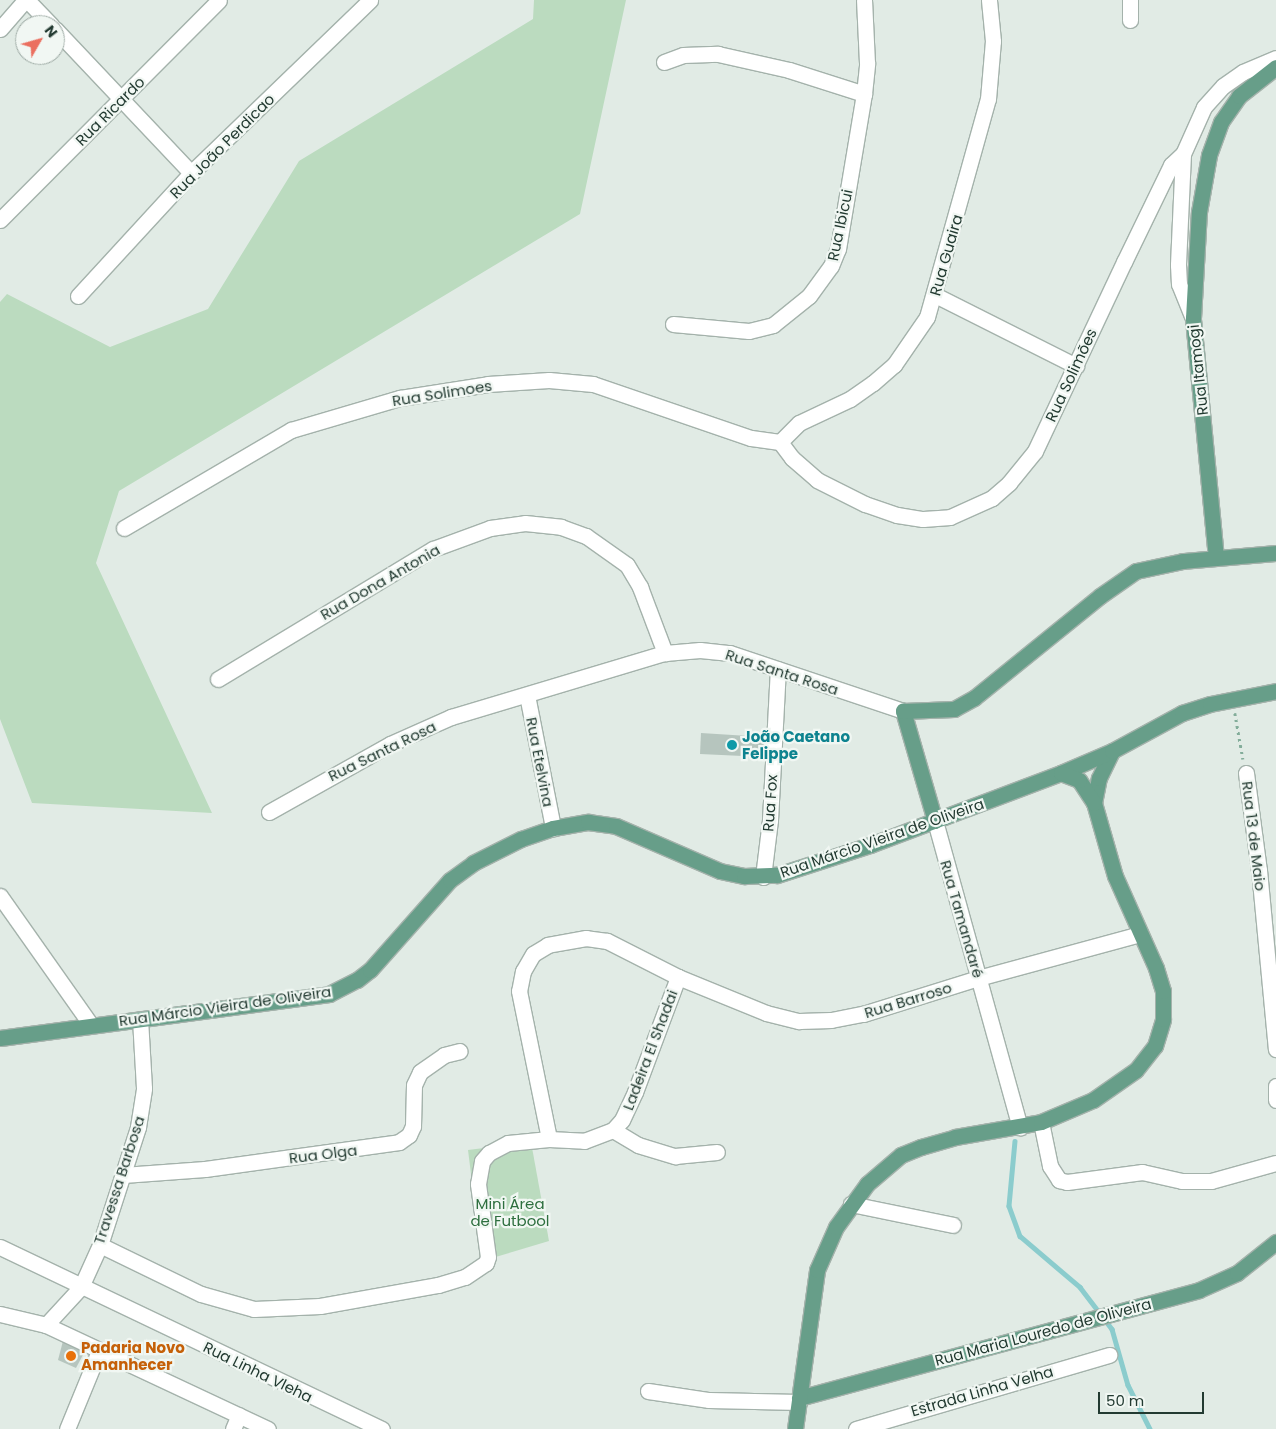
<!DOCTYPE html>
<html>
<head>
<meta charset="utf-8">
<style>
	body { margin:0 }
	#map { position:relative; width:1276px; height:1429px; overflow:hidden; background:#e1ebe5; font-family:Poppins,sans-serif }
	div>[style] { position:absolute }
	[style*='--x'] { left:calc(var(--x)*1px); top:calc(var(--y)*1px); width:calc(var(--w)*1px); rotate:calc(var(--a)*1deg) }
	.green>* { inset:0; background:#bbdbbf }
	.stream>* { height:4.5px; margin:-2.25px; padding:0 2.25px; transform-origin:2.25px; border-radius:2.25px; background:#8bcccd }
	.building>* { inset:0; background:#b6c5be }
	.path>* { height:2.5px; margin-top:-1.25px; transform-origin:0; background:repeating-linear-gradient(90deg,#83ad9a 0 2.5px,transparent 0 6.5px) }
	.roads { filter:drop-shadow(1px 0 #a4b2ab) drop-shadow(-1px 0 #a4b2ab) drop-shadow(0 1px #a4b2ab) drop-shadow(0 -1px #a4b2ab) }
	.minor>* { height:15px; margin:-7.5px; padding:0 7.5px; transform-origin:7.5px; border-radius:7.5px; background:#fff }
	.major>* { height:15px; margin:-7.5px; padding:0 7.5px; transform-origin:7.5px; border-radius:7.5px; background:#679e89 }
	.dots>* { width:14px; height:14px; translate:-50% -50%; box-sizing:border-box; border:2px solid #f1f7f3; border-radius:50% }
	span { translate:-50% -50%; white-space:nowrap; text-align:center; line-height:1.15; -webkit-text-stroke:4.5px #f1f7f3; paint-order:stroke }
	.street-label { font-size:15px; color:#223a31 }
	.culture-label { font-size:15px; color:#0d838f; font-weight:700 }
	.left { translate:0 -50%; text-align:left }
	.park-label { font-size:15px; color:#2e6f3f }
	.food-label { font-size:15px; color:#c56008; font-weight:700 }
	.north { position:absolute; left:15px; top:15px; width:50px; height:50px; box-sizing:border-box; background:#f1f7f3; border:1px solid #9eaba5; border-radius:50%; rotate:52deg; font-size:14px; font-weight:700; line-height:20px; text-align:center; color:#223a31 }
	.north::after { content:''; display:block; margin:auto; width:18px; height:22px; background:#eb6f5f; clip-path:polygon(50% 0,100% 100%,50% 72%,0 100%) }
	.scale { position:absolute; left:1098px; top:1392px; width:106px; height:22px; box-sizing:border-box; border:2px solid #223a31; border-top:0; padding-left:6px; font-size:15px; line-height:18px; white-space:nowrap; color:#223a31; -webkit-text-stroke:4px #f1f7f3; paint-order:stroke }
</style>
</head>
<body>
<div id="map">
	<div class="green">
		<div style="clip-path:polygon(534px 0,626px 0,580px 214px,119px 491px,96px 563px,212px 813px,32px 803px,0 719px,0 302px,7px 294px,110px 347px,208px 309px,299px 161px,533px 19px)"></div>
		<div style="clip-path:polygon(531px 1142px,549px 1241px,482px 1261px,468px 1150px)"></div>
	</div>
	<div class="stream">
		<div style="--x:1015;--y:1141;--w:65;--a:95.3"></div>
		<div style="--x:1009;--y:1206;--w:32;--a:70"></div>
		<div style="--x:1020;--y:1236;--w:79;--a:40.4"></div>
		<div style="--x:1080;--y:1287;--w:53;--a:52.7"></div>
		<div style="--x:1112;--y:1329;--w:58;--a:74.1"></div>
		<div style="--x:1128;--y:1385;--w:49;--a:63.4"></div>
	</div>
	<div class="building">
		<div style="clip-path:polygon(701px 733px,765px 737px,764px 757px,700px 754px)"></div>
		<div style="clip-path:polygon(63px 1341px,85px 1351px,76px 1368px,58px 1360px)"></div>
	</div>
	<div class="path">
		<div style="--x:1235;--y:713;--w:47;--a:80.1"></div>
	</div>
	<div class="roads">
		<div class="minor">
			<div style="--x:27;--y:0;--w:35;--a:46"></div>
			<div style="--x:1130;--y:20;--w:20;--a:-90"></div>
			<div style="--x:0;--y:29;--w:38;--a:-49"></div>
			<div style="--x:55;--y:29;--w:198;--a:46.6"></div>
			<div style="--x:664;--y:62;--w:20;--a:-20"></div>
			<div style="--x:683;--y:55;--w:35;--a:-2"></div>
			<div style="--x:718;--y:54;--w:73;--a:12.7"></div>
			<div style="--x:789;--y:70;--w:79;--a:17.7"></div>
			<div style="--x:1183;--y:154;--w:111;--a:92.6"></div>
			<div style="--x:1178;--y:265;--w:19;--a:87"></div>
			<div style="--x:1179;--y:284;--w:37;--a:68"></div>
			<div style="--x:0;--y:220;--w:310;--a:-45.1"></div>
			<div style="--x:935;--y:295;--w:158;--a:26.7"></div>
			<div style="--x:78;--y:296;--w:167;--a:-47.4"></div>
			<div style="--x:191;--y:173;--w:249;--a:-44"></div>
			<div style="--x:673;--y:324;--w:76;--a:5.3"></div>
			<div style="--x:749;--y:331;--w:25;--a:-14"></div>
			<div style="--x:773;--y:325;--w:46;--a:-38.9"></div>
			<div style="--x:809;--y:296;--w:37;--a:-54"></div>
			<div style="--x:831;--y:266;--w:18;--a:-68"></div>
			<div style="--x:838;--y:249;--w:157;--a:-80.5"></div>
			<div style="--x:864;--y:94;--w:31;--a:-84"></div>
			<div style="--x:867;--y:63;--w:63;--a:-92.7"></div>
			<div style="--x:780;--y:442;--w:20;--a:53"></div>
			<div style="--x:792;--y:458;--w:33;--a:41"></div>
			<div style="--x:817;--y:480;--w:54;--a:26.6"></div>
			<div style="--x:865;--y:504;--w:34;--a:19"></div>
			<div style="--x:897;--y:515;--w:26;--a:9"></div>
			<div style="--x:923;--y:519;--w:27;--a:-4"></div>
			<div style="--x:950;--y:517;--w:46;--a:-24.3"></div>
			<div style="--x:992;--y:498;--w:23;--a:-41"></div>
			<div style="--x:1009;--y:483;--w:41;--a:-50.9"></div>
			<div style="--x:1035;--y:451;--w:209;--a:-64.8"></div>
			<div style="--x:1124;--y:262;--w:108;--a:-64.1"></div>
			<div style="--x:1171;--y:165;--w:16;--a:-43"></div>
			<div style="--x:1183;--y:154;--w:51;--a:-65.9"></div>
			<div style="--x:1204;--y:107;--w:28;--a:-48"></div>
			<div style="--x:1223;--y:86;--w:24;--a:-35"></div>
			<div style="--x:1243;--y:72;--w:36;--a:-23"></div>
			<div style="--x:780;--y:442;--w:27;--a:-45"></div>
			<div style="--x:799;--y:423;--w:56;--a:-25.2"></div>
			<div style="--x:850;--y:399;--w:28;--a:-35"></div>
			<div style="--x:873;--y:383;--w:28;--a:-41"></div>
			<div style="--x:894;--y:365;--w:58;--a:-55.5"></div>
			<div style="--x:927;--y:317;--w:226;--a:-74.4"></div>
			<div style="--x:988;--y:99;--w:58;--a:-85.1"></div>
			<div style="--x:993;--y:41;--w:41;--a:-95.6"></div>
			<div style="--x:124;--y:528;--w:194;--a:-30.4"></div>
			<div style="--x:291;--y:430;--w:114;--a:-16.4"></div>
			<div style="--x:400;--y:398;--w:89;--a:-9"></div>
			<div style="--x:488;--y:384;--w:61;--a:-3.8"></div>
			<div style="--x:549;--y:380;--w:44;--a:5.2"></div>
			<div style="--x:593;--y:384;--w:167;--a:18.9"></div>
			<div style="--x:751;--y:438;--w:29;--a:8"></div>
			<div style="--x:218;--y:679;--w:251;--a:-31.2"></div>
			<div style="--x:433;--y:549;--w:61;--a:-20.2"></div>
			<div style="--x:490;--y:528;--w:35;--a:-8"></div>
			<div style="--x:525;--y:523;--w:36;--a:6"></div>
			<div style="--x:561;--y:527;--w:27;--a:20"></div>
			<div style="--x:586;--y:536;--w:50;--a:35.3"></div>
			<div style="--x:627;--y:565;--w:26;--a:59"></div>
			<div style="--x:640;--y:587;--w:71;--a:69.3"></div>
			<div style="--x:527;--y:695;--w:136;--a:78.9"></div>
			<div style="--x:1246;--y:773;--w:98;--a:82.4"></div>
			<div style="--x:1259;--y:870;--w:180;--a:84.6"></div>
			<div style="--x:269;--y:812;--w:139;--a:-29.3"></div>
			<div style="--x:390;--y:744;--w:67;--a:-23.9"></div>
			<div style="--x:451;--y:717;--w:223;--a:-16.7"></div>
			<div style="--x:665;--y:653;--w:35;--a:-5"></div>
			<div style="--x:700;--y:650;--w:30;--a:6"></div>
			<div style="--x:730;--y:653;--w:182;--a:18.5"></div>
			<div style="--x:935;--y:821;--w:318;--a:74.5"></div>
			<div style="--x:763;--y:877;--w:57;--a:-83"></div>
			<div style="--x:770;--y:820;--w:151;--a:-87"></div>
			<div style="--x:0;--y:896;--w:158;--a:54.8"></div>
			<div style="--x:678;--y:977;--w:95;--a:22.2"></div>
			<div style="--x:766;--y:1013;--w:34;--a:14"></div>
			<div style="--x:799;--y:1021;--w:32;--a:-2"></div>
			<div style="--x:831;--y:1020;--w:33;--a:-11"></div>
			<div style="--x:863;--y:1014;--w:121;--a:-17.4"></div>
			<div style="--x:978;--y:978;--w:168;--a:-15.2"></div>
			<div style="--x:1276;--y:1086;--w:14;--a:90"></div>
			<div style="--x:1041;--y:1122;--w:45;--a:78.4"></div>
			<div style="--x:1050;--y:1166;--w:17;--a:57"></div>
			<div style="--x:1059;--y:1180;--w:8;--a:14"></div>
			<div style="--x:1067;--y:1182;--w:76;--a:-7.6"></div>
			<div style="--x:1142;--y:1172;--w:41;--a:12.7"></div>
			<div style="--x:1182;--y:1181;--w:29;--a:0"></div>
			<div style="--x:1211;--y:1181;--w:67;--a:-15.5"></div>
			<div style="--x:613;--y:1130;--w:29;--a:31"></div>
			<div style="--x:638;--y:1145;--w:39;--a:17"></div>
			<div style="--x:675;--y:1156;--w:42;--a:-5.4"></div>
			<div style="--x:123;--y:1175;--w:82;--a:-4.2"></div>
			<div style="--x:205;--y:1169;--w:196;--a:-7.9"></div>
			<div style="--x:399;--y:1142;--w:12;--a:-35"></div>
			<div style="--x:409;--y:1135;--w:10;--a:-66"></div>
			<div style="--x:413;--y:1126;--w:41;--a:-88.6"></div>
			<div style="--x:414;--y:1085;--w:14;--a:-65"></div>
			<div style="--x:420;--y:1072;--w:29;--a:-35"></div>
			<div style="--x:444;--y:1055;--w:16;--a:-14"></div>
			<div style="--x:851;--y:1204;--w:104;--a:11.6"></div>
			<div style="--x:100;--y:1245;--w:112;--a:25.9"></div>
			<div style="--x:201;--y:1294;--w:55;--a:15.8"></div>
			<div style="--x:254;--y:1309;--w:66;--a:-2.6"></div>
			<div style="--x:320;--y:1306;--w:120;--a:-10.1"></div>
			<div style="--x:438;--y:1285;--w:28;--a:-17"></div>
			<div style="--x:465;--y:1277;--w:25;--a:-34"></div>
			<div style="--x:486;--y:1263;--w:6;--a:-72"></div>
			<div style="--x:488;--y:1257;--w:74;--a:-97.8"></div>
			<div style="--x:478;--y:1184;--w:23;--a:-80"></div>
			<div style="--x:482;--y:1161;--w:11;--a:-49"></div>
			<div style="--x:489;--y:1153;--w:21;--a:-28"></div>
			<div style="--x:508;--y:1143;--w:41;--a:-5.6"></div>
			<div style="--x:549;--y:1139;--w:35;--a:3"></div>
			<div style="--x:584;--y:1141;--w:31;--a:-21"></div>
			<div style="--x:613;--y:1130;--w:13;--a:-48"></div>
			<div style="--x:622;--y:1120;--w:31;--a:-65"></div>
			<div style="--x:635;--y:1092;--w:123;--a:-69.5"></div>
			<div style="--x:678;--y:977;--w:80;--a:-153.1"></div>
			<div style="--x:607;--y:941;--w:21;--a:-172"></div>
			<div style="--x:586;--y:938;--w:39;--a:170"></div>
			<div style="--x:548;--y:945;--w:17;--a:149"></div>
			<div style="--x:533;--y:954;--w:20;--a:120"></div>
			<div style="--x:523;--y:971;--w:20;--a:101"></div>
			<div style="--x:519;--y:991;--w:151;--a:78.5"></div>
			<div style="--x:0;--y:1247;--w:423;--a:25.5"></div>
			<div style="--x:0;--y:1314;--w:47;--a:13.4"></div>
			<div style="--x:46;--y:1325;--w:245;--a:25.1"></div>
			<div style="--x:46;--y:1325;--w:52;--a:-47.4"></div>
			<div style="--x:81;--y:1287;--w:46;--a:-65.7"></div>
			<div style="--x:100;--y:1245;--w:124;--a:-72.1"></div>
			<div style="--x:138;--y:1127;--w:39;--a:-81"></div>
			<div style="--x:144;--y:1088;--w:69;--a:-93.3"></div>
			<div style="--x:648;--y:1391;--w:62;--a:8.4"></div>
			<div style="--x:709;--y:1400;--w:90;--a:1.3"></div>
			<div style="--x:67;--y:1429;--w:84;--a:-67.7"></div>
			<div style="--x:233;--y:1429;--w:15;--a:-67"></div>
			<div style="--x:856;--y:1429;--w:264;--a:-16.3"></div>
		</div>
		<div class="major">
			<div style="--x:1216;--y:558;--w:241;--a:-95.5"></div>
			<div style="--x:1193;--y:318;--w:106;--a:-86.8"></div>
			<div style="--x:1199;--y:212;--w:58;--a:-80"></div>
			<div style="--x:1209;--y:155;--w:35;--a:-70"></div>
			<div style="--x:1221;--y:122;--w:32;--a:-55"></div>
			<div style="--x:1239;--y:96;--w:47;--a:-38.1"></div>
			<div style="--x:1094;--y:803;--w:25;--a:-79"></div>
			<div style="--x:1099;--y:778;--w:30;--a:-64"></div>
			<div style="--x:935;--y:821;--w:115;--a:-106.2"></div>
			<div style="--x:903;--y:711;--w:51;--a:-2.2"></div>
			<div style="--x:954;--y:709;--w:23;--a:-29"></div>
			<div style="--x:974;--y:698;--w:162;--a:-39"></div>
			<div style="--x:1100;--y:596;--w:44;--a:-34.8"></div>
			<div style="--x:1136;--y:571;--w:48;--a:-12"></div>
			<div style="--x:1183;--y:561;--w:93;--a:-4.9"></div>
			<div style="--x:0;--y:1038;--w:332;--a:-7.6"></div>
			<div style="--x:329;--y:994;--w:31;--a:-27"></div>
			<div style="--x:357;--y:980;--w:16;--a:-38"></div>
			<div style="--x:370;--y:970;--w:120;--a:-48.4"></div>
			<div style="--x:450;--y:880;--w:29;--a:-36"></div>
			<div style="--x:473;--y:863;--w:54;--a:-26.6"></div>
			<div style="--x:521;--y:839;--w:34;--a:-19"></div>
			<div style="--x:553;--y:828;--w:36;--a:-10"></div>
			<div style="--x:588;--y:822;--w:28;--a:8"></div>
			<div style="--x:616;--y:826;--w:113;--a:23.4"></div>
			<div style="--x:720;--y:871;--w:25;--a:12"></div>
			<div style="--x:744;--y:876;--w:33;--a:-2"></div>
			<div style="--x:777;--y:875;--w:98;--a:-17.9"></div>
			<div style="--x:870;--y:845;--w:204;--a:-20.7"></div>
			<div style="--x:1061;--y:773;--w:56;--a:-23.3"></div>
			<div style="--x:1112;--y:751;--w:80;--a:-28.5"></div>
			<div style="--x:1182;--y:713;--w:29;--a:-18"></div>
			<div style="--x:1210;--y:704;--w:67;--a:-11.1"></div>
			<div style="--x:799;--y:1398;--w:414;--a:-15.1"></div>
			<div style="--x:1199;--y:1290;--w:42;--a:-24.1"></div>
			<div style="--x:1237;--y:1273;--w:50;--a:-38.5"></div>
			<div style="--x:795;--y:1429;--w:161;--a:-82.1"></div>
			<div style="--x:817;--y:1270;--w:47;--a:-66.2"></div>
			<div style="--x:836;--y:1227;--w:53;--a:-54.2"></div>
			<div style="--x:867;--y:1184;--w:45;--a:-40.5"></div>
			<div style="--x:901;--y:1155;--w:22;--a:-22"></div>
			<div style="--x:921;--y:1147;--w:35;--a:-16"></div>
			<div style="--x:955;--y:1137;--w:87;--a:-9.9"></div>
			<div style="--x:1041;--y:1122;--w:56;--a:-22.9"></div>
			<div style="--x:1093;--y:1100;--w:52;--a:-34.9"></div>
			<div style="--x:1136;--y:1070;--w:31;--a:-52"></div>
			<div style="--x:1155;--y:1046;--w:28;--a:-73"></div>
			<div style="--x:1163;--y:1019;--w:28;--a:-90"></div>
			<div style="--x:1163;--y:991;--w:24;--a:-107"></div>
			<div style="--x:1156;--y:968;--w:101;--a:-114"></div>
			<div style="--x:1115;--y:876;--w:76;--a:-106"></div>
			<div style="--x:1094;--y:803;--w:27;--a:-123"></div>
			<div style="--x:1079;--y:780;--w:19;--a:-159"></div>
		</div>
	</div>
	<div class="dots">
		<div style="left:732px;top:745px;background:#0f9aa8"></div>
		<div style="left:71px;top:1356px;background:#e8710a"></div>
	</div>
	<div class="street-label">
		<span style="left:110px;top:111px;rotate:-45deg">Rua Ricardo</span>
		<span style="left:222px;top:146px;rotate:-45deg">Rua João Perdicao</span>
		<span style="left:840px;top:225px;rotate:-78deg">Rua Ibicui</span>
		<span style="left:946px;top:255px;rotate:-74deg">Rua Guaira</span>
		<span style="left:1198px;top:370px;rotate:-96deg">Rua Itamogi</span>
		<span style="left:1071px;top:375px;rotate:-65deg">Rua Solimões</span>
		<span style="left:442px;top:393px;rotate:-9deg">Rua Solimoes</span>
		<span style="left:380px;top:582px;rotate:-30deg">Rua Dona Antonia</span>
		<span style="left:782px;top:672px;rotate:18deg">Rua Santa Rosa</span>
		<span style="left:382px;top:751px;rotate:-26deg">Rua Santa Rosa</span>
		<span style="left:540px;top:762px;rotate:79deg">Rua Etelvina</span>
		<span style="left:770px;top:803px;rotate:-86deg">Rua Fox</span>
		<span style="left:1254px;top:836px;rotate:83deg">Rua 13 de Maio</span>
		<span style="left:882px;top:838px;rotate:-19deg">Rua Márcio Vieira de Oliveira</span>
		<span style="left:962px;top:919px;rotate:74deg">Rua Tamandaré</span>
		<span style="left:908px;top:1000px;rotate:-17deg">Rua Barroso</span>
		<span style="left:225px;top:1006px;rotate:-8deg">Rua Márcio Vieira de Oliveira</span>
		<span style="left:650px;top:1050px;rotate:-69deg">Ladeira El Shadai</span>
		<span style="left:323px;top:1154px;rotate:-7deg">Rua Olga</span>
		<span style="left:119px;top:1180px;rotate:-72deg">Travessa Barbosa</span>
		<span style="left:1043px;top:1332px;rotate:-15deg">Rua Maria Louredo de Oliveira</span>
		<span style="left:258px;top:1372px;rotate:26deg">Rua Linha Vleha</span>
		<span style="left:982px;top:1391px;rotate:-16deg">Estrada Linha Velha</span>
	</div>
	<div class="culture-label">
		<span class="left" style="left:742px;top:745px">João Caetano<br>Felippe</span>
	</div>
	<div class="park-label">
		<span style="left:510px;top:1212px">Mini Área<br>de Futbool</span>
	</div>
	<div class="food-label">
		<span class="left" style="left:81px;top:1356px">Padaria Novo<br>Amanhecer</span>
	</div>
	<div class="north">N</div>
	<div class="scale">50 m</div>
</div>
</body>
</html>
